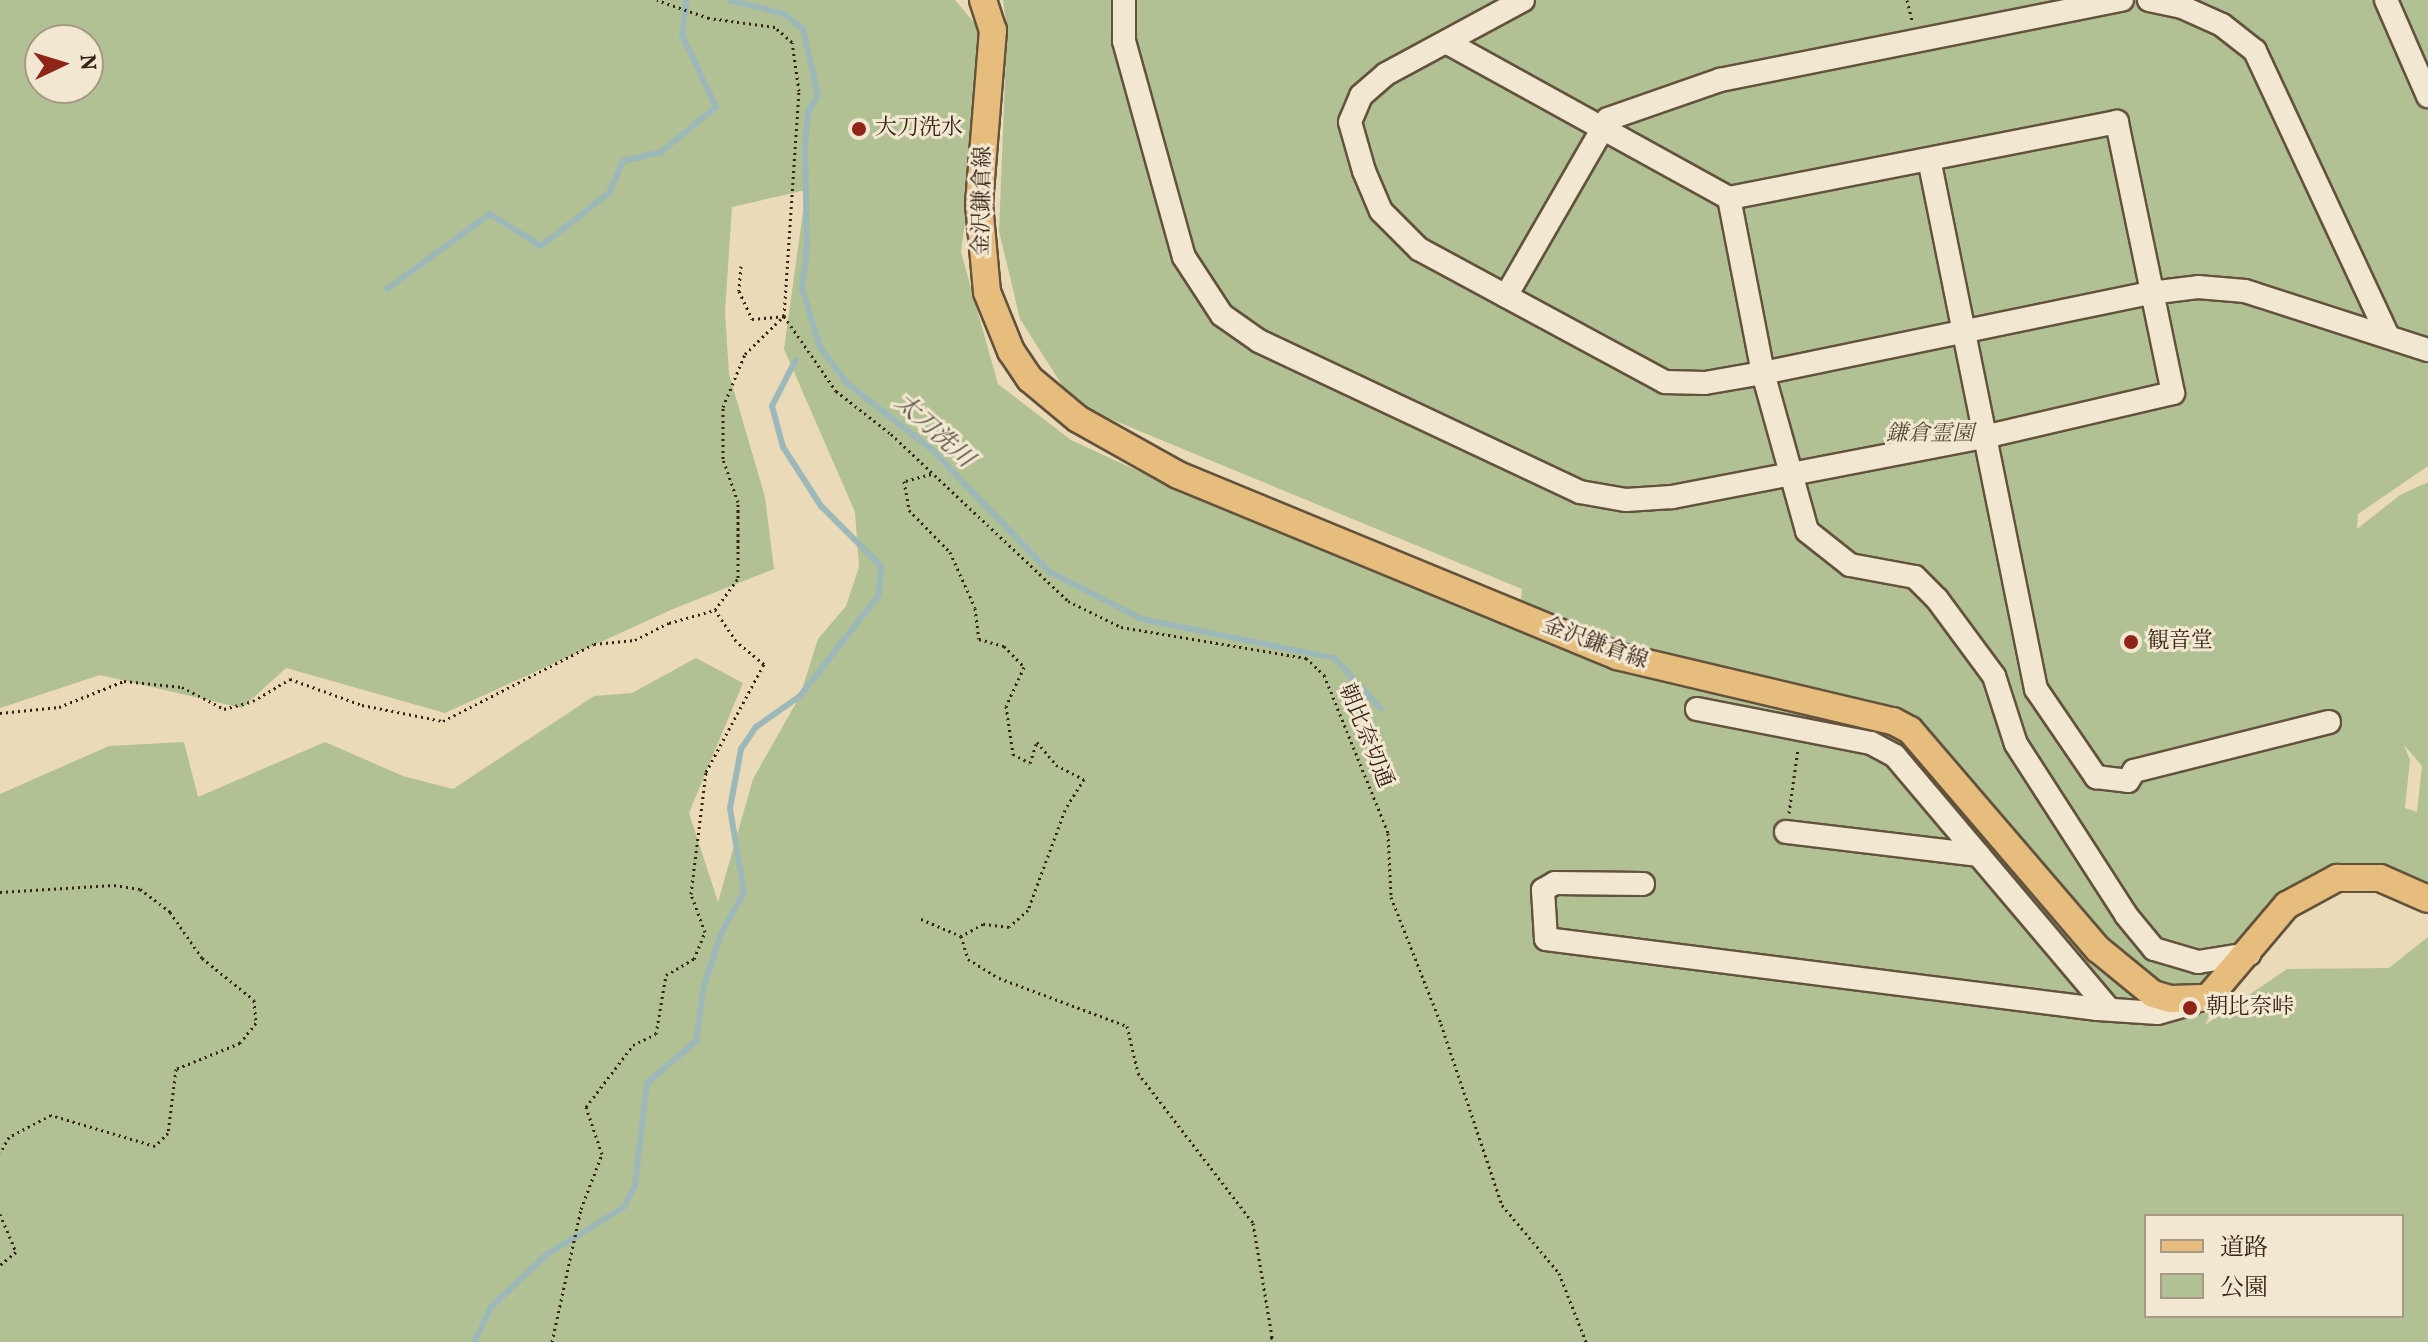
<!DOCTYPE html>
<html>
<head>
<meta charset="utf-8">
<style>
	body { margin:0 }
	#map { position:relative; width:2428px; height:1342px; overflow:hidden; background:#ebdab7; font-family:Vollkorn,"Noto Serif JP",serif }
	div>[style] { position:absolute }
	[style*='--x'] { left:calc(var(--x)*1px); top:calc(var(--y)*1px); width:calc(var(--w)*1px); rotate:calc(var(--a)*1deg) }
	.green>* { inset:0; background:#b2c193 }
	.stream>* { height:6px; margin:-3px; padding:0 3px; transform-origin:3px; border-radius:3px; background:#9db8b9 }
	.path>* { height:3px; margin-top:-1.5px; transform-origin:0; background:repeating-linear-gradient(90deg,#362414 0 2px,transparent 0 6px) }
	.roads { filter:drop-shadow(2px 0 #63523d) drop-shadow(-2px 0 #63523d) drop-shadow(0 2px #63523d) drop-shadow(0 -2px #63523d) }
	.minor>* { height:22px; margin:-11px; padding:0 11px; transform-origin:11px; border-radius:11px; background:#f2e7d0 }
	.major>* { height:26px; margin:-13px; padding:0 13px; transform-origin:13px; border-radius:13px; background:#e6bd7c }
	.dots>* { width:22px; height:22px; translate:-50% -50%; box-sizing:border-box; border:4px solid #f2e7d0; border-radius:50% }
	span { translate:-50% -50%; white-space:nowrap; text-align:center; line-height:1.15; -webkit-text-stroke:6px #f2e7d0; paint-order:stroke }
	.poi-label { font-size:22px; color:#362414 }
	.left { translate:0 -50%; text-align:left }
	.street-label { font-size:22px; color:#362414 }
	.park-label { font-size:22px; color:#554b34; font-style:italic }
	.water-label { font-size:24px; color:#555046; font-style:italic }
	.legend { position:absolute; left:2144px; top:1214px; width:260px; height:104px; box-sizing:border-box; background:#f2e7d0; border:2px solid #a79985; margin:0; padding:10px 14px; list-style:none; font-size:24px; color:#362414 }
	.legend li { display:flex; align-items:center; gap:16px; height:40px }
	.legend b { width:40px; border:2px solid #a79985 }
	.north { position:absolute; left:24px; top:24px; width:80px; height:80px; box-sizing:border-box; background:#f2e7d0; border:2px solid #a79985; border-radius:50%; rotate:86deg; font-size:22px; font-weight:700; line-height:32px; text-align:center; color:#362414 }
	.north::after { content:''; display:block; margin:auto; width:28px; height:36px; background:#8f2418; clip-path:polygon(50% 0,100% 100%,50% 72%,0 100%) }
</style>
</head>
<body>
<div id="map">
	<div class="green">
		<div style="clip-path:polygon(evenodd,0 0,955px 0,976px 25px,987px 58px,961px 252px,998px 384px,1071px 440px,1214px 506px,1518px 629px,1522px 589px,1074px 404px,1020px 319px,999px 231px,1007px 30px,1003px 0,2428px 0,2428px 466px,2358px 514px,2357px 529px,2400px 495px,2428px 482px,2428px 890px,2362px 864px,2308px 877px,2266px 904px,2205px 1025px,2287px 969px,2389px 968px,2428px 937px,2428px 1342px,0 1342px,0 794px,109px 746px,184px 742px,198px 797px,325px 742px,403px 776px,453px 789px,594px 696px,632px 693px,696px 658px,743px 683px,689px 813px,718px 902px,753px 779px,800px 696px,818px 639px,846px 606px,859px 567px,855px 512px,784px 349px,806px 190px,732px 207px,725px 312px,729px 374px,765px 497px,774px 569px,673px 609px,445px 713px,286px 668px,242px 708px,100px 675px,0 708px,0 0,40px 40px,88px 40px,88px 88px,40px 88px,40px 40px,0 0,2404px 745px,2422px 766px,2417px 812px,2405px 808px,2410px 760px,2404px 745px,0 0,2146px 1216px,2402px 1216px,2402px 1316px,2146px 1316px,2146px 1216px)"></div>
	</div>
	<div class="stream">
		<div style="--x:729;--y:0;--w:57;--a:14.3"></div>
		<div style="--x:784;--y:14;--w:24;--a:38"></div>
		<div style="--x:803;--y:29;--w:68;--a:77.2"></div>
		<div style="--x:818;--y:95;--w:20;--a:120"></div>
		<div style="--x:808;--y:112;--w:36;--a:95"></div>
		<div style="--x:805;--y:148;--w:100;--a:88.9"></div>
		<div style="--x:807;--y:248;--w:40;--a:97.1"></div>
		<div style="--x:802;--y:288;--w:62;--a:73"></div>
		<div style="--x:820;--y:347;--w:45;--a:53.1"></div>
		<div style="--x:847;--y:383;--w:108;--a:38.2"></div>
		<div style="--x:932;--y:450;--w:170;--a:46"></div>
		<div style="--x:1050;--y:572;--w:103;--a:27.1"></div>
		<div style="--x:1142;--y:619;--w:196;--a:11.5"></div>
		<div style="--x:1334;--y:658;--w:69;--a:47.3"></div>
		<div style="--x:387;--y:289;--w:127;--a:-36.1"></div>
		<div style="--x:490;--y:214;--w:60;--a:32.1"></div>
		<div style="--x:541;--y:246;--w:86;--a:-37.9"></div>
		<div style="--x:609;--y:193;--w:35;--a:-66"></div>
		<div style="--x:623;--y:161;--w:39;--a:-13"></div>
		<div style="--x:661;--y:152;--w:71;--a:-39.3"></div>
		<div style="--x:716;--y:107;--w:80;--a:-115.3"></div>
		<div style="--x:682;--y:35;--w:35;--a:-83"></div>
		<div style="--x:474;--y:1342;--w:39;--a:-64"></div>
		<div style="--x:491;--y:1307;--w:76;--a:-43.4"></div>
		<div style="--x:546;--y:1255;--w:92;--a:-31.6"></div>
		<div style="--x:624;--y:1207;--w:25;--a:-63"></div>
		<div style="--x:635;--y:1185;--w:103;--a:-83.3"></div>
		<div style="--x:647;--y:1083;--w:65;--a:-40.6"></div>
		<div style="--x:696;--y:1041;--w:57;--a:-81.9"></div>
		<div style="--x:704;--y:985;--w:54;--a:-71.6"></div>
		<div style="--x:721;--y:934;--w:48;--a:-61.3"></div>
		<div style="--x:744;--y:892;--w:85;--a:-99.5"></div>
		<div style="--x:730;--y:808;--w:60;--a:-79.4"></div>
		<div style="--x:741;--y:749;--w:27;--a:-56"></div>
		<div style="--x:756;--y:727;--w:54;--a:-35.2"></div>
		<div style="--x:800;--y:696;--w:128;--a:-52"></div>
		<div style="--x:879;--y:595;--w:29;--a:-86"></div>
		<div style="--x:881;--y:566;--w:85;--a:-135"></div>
		<div style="--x:821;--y:506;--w:70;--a:-122.8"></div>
		<div style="--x:783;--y:447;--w:42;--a:-105"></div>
		<div style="--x:772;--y:406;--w:51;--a:-62.9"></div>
	</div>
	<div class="path">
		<div style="--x:1907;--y:0;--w:21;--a:76"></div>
		<div style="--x:741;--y:266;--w:25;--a:95"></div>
		<div style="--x:739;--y:291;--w:31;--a:65"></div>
		<div style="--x:752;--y:319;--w:32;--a:-5"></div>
		<div style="--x:784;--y:316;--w:91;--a:55.3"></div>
		<div style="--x:836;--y:391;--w:70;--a:38"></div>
		<div style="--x:891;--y:434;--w:243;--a:43.3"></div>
		<div style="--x:1068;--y:601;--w:59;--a:26.1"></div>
		<div style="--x:1121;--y:627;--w:188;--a:9.5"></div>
		<div style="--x:1306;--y:658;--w:25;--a:43"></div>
		<div style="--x:1324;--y:675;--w:170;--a:67.9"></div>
		<div style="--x:1388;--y:833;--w:64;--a:87.3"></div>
		<div style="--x:1391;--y:897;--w:136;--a:68.5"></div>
		<div style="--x:1441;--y:1024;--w:191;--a:71.4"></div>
		<div style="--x:1502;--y:1205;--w:89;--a:50"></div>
		<div style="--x:1559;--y:1273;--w:74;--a:68.6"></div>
		<div style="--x:931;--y:474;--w:28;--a:165"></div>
		<div style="--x:904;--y:481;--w:29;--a:80"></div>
		<div style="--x:909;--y:510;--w:59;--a:45.7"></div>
		<div style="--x:950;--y:552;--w:61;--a:65.9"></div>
		<div style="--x:975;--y:608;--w:31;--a:83"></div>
		<div style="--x:979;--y:639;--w:26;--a:16"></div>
		<div style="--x:1004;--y:646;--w:29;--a:46"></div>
		<div style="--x:1024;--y:667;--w:43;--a:114.8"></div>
		<div style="--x:1006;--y:706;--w:49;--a:81.7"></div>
		<div style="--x:1013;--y:754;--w:19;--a:28"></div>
		<div style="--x:1030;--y:763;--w:22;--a:-72"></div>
		<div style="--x:1037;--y:742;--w:30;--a:50"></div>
		<div style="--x:1056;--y:765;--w:31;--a:27"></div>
		<div style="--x:1084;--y:779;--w:36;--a:122"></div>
		<div style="--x:1065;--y:810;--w:107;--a:110.3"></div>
		<div style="--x:1028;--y:910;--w:25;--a:138"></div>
		<div style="--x:1009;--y:927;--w:26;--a:-173"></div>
		<div style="--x:983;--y:924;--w:25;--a:151"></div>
		<div style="--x:961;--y:936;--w:24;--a:73"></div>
		<div style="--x:968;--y:959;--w:36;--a:32"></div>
		<div style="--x:999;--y:978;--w:137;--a:20.6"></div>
		<div style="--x:1127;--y:1026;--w:48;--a:76.8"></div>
		<div style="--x:1138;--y:1073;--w:189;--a:52.5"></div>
		<div style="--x:1253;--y:1223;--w:116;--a:80.5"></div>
		<div style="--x:1272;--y:1337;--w:6;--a:129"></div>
		<div style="--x:0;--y:713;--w:59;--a:-5.8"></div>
		<div style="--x:59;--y:707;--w:70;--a:-21.8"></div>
		<div style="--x:124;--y:681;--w:58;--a:5.9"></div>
		<div style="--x:182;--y:687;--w:47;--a:27.6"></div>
		<div style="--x:224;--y:709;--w:30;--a:-15"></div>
		<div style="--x:253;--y:701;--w:43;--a:-30.7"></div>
		<div style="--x:290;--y:679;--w:77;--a:19.9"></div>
		<div style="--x:362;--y:705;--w:83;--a:11.2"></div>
		<div style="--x:443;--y:721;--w:169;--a:-27"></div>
		<div style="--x:594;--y:644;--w:41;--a:-5.6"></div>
		<div style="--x:635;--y:640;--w:38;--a:-27"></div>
		<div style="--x:669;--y:623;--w:48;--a:-15.8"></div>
		<div style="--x:715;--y:610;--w:39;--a:-54"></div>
		<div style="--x:738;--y:578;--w:76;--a:-90"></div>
		<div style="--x:738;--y:502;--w:46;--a:-109.2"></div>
		<div style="--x:723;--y:459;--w:52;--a:-90"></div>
		<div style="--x:723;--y:407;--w:57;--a:-67.5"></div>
		<div style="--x:745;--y:354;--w:54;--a:-44.3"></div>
		<div style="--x:784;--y:316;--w:225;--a:-86.2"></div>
		<div style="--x:799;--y:91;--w:49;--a:-98.1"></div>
		<div style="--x:792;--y:42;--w:23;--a:-139"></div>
		<div style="--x:775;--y:27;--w:67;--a:-172.2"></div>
		<div style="--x:709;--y:18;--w:55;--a:-160.9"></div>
		<div style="--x:1789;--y:813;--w:65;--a:-82"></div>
		<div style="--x:0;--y:892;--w:114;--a:-3.5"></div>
		<div style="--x:114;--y:885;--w:26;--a:9"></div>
		<div style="--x:140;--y:889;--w:38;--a:37"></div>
		<div style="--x:170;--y:912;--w:56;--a:55.2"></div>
		<div style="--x:202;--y:958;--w:67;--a:38.9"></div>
		<div style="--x:254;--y:1000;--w:23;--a:85"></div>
		<div style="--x:256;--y:1023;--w:26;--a:129"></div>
		<div style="--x:240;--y:1043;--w:69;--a:157.9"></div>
		<div style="--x:176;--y:1069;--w:64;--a:97.1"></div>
		<div style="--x:168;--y:1133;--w:18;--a:135"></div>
		<div style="--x:155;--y:1146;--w:109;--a:-163.4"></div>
		<div style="--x:51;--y:1115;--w:47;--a:152.4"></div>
		<div style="--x:9;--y:1137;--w:18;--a:119"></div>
		<div style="--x:921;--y:919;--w:43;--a:23"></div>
		<div style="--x:0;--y:1214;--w:41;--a:67.2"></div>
		<div style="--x:16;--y:1252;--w:21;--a:141"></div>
		<div style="--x:552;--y:1342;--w:136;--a:-77.7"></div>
		<div style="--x:581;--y:1209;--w:59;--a:-69.1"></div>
		<div style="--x:602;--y:1154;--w:50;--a:-108.8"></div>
		<div style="--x:586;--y:1107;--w:78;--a:-52.8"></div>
		<div style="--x:633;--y:1045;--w:25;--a:-26"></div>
		<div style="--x:656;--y:1034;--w:60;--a:-80.4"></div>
		<div style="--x:666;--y:975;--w:32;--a:-30"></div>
		<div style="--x:694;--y:959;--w:29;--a:-68"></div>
		<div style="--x:705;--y:932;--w:40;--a:-110.2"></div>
		<div style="--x:691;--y:894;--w:123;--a:-83"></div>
		<div style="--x:706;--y:772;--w:123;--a:-61.8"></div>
		<div style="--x:764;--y:664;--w:36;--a:-141"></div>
		<div style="--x:736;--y:641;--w:37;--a:-124"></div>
	</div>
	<div class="roads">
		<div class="minor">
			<div style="--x:1124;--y:0;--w:41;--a:90"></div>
			<div style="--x:1124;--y:41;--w:224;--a:74.5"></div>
			<div style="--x:1184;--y:257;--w:69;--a:56.8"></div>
			<div style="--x:1222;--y:315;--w:45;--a:35.1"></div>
			<div style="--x:1259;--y:341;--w:355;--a:25.2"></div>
			<div style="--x:1580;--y:492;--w:47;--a:9.9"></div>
			<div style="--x:1626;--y:500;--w:46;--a:-3.7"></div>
			<div style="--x:1672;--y:497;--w:318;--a:-10.9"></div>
			<div style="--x:1984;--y:437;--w:194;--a:-13.1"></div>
			<div style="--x:2173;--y:393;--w:277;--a:-101.7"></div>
			<div style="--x:2117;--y:122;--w:395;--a:168.9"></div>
			<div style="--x:1523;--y:0;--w:156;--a:151.6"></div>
			<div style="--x:1386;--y:74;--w:33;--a:139"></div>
			<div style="--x:1361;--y:96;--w:28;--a:113"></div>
			<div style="--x:1350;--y:122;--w:51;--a:74.1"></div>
			<div style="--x:1364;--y:171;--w:43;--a:67"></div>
			<div style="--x:1381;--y:211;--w:54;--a:45"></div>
			<div style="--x:1419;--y:249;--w:280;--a:28.4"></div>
			<div style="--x:1665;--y:382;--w:40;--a:1.4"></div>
			<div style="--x:1705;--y:383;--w:59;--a:-9.8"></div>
			<div style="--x:1763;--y:373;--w:395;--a:-11.7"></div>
			<div style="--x:2150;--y:293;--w:48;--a:-7.1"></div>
			<div style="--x:2198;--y:287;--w:47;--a:4.9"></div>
			<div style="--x:2245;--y:291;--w:192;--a:17.9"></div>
			<div style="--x:2149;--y:0;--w:34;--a:12"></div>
			<div style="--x:2182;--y:7;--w:44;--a:24.2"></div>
			<div style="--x:2222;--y:25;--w:42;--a:38.2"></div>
			<div style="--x:2255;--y:51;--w:315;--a:65"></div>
			<div style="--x:2386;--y:0;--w:105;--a:66.4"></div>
			<div style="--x:1448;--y:43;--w:321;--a:28.9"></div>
			<div style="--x:1729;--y:198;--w:178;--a:79"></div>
			<div style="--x:1763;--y:373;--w:164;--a:74.4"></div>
			<div style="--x:1807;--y:531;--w:55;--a:38.3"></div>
			<div style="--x:1850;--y:565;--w:66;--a:10.5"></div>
			<div style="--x:1915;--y:577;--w:31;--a:45"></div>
			<div style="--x:1937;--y:599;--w:96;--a:53.5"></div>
			<div style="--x:1994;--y:676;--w:71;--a:72.1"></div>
			<div style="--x:2016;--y:744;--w:203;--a:57.2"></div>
			<div style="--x:2126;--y:915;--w:44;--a:50.5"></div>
			<div style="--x:2154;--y:949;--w:46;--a:16.5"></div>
			<div style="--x:2198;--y:962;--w:52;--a:-8.9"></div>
			<div style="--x:1929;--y:159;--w:541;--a:78.59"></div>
			<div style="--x:2036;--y:689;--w:107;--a:55.7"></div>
			<div style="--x:2096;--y:777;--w:32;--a:7"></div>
			<div style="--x:2128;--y:781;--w:12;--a:-59"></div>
			<div style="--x:2134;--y:771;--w:201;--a:-14.1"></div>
			<div style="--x:1506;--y:296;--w:204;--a:-60"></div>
			<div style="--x:1608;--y:119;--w:119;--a:-19.2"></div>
			<div style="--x:1720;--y:80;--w:410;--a:-11.3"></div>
			<div style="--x:1697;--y:709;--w:177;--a:11.1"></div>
			<div style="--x:1871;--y:743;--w:27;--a:28"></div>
			<div style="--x:1895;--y:756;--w:331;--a:49.8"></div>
			<div style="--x:1786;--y:832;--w:194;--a:6.8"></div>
			<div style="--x:1643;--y:884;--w:88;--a:-179.3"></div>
			<div style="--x:1555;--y:883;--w:14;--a:150"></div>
			<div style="--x:1543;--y:890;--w:49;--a:86.5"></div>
			<div style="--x:1546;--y:939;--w:556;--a:7.23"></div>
			<div style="--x:2098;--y:1009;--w:60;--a:3.8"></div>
			<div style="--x:2158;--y:1013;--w:35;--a:-16"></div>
		</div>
		<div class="major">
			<div style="--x:983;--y:0;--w:32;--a:72"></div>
			<div style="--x:993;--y:30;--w:175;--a:94.6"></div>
			<div style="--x:979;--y:204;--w:88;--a:84.8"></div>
			<div style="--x:987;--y:292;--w:64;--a:67.9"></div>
			<div style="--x:1011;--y:351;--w:34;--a:56"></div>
			<div style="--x:1030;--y:379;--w:62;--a:39.8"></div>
			<div style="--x:1078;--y:419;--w:115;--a:29.2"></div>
			<div style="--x:1178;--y:475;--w:475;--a:22.4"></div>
			<div style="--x:1617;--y:656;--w:284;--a:13.3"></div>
			<div style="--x:1893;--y:721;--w:19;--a:28"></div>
			<div style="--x:1910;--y:730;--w:289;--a:49.4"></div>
			<div style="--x:2098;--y:949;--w:71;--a:39.3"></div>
			<div style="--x:2153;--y:994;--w:19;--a:16"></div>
			<div style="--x:2171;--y:999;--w:37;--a:-2"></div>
			<div style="--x:2208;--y:998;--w:122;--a:-49.7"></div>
			<div style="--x:2287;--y:905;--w:57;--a:-28.4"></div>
			<div style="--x:2337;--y:878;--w:43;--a:0"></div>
			<div style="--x:2380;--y:878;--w:52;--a:23.6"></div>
		</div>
	</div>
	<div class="dots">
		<div style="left:859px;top:129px;background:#8f2418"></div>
		<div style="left:2131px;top:642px;background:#8f2418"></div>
		<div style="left:2190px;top:1008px;background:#8f2418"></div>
	</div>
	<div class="poi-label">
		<span class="left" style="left:875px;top:129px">大刀洗水</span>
		<span class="left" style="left:2147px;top:642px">観音堂</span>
		<span class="left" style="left:2206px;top:1008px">朝比奈峠</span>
	</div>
	<div class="street-label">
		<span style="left:983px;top:201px;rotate:-89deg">金沢鎌倉線</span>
		<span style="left:1595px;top:644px;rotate:20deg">金沢鎌倉線</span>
		<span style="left:1365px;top:736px;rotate:68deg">朝比奈切通</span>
	</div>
	<div class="park-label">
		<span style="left:1930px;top:435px">鎌倉霊園</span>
	</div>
	<div class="water-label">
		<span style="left:933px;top:432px;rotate:42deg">太刀洗川</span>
	</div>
	<ul class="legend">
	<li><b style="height:10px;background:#e6bd7c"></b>道路</li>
	<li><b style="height:22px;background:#b2c193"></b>公園</li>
	</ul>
	<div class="north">N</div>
</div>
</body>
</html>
